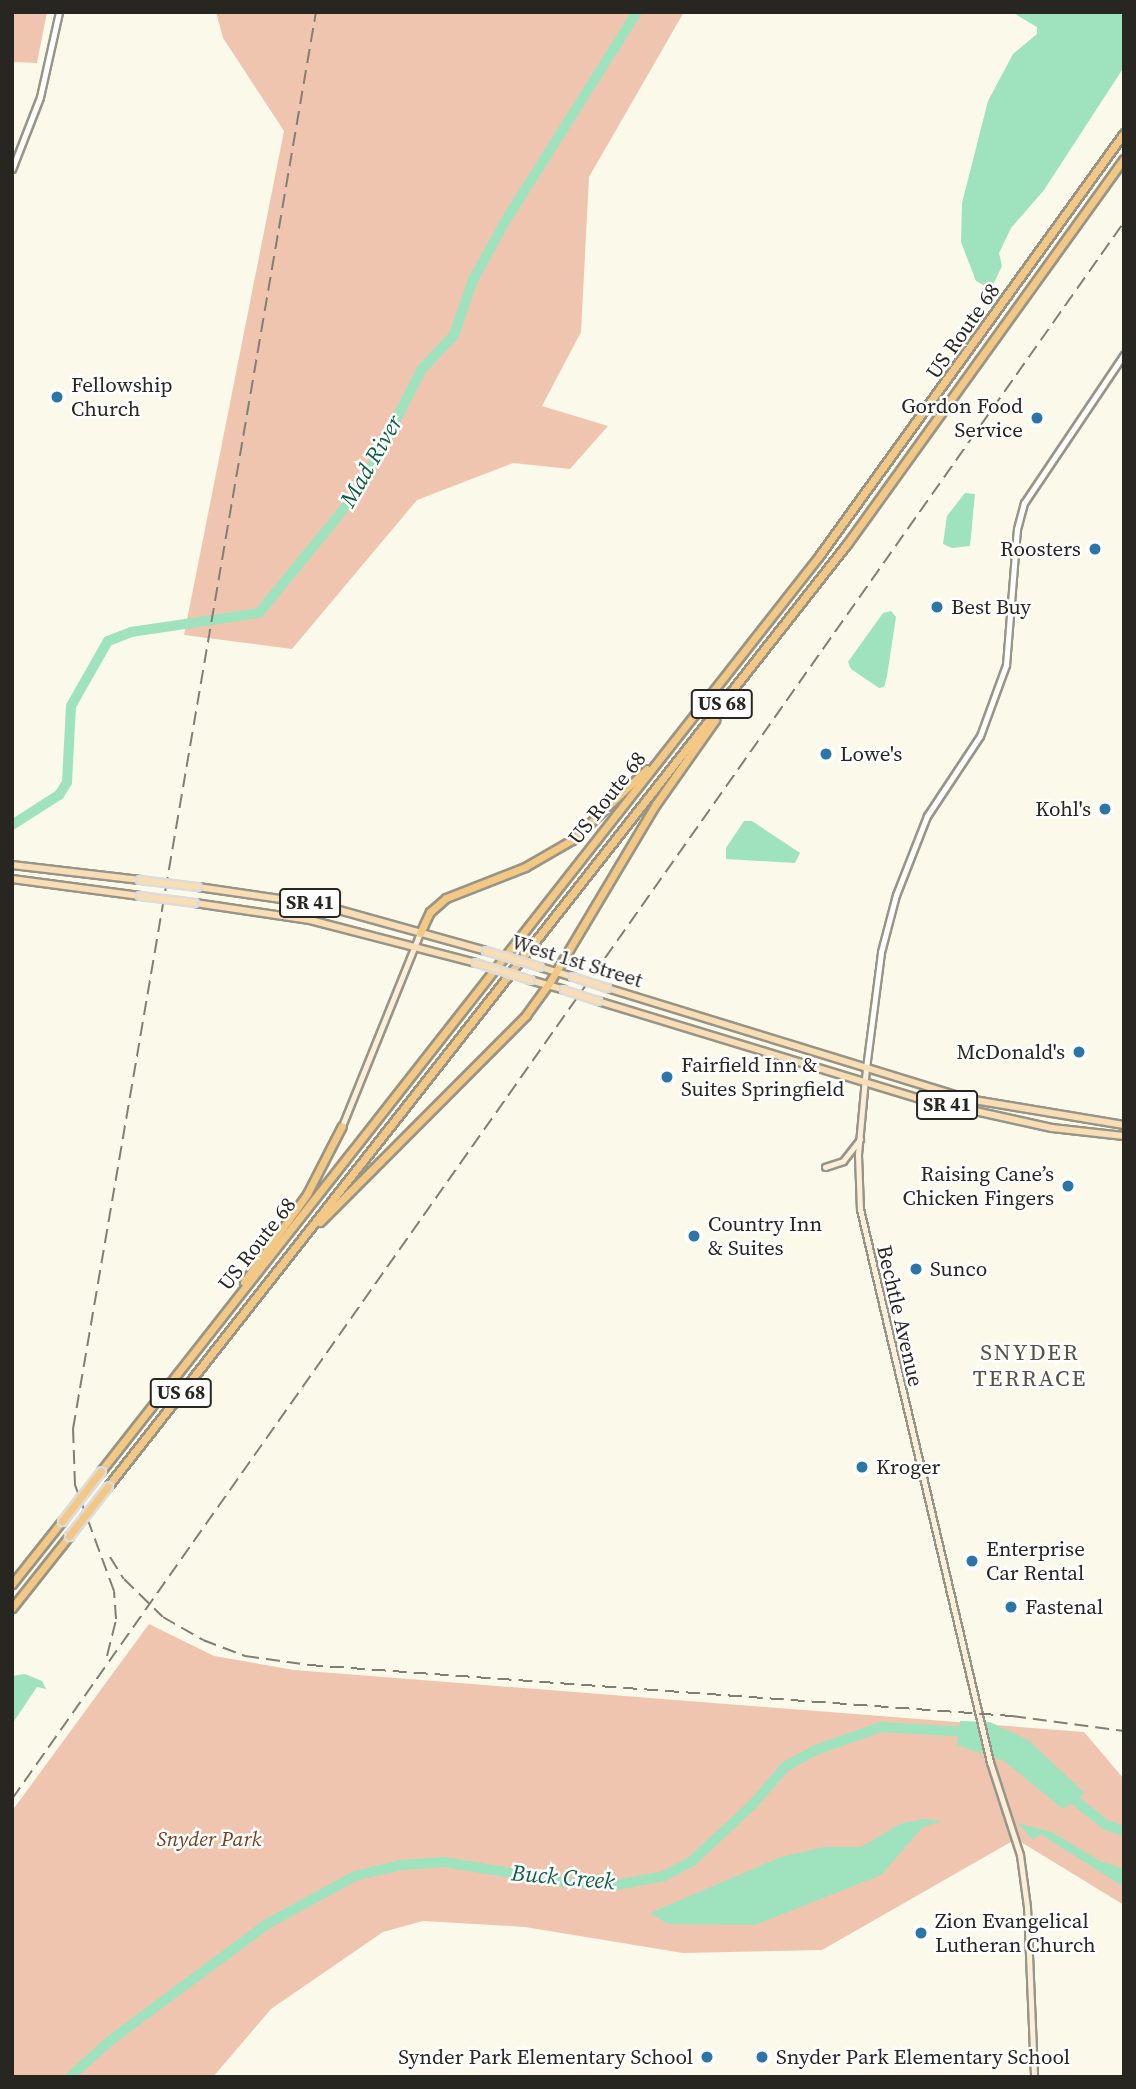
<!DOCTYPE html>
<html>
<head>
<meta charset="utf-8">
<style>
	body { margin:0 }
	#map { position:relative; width:1136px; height:2089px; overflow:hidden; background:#faf9ea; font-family:"Source Serif 4",serif }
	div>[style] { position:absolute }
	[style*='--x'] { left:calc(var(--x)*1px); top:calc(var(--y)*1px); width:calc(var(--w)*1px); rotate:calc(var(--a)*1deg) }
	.green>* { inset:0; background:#f0c5af }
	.water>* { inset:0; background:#9ee3bd }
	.river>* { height:10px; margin:-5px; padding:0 5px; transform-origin:5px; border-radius:5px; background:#9ee3bd }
	.roads { filter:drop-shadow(2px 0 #969587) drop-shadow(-2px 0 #969587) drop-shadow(0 2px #969587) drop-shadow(0 -2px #969587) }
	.tertiary>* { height:5px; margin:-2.5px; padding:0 2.5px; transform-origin:2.5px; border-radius:2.5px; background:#fff }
	.secondary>* { height:5px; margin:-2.5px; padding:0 2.5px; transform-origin:2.5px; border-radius:2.5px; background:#fbeeda }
	.primary>* { height:6px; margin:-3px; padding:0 3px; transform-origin:3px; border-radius:3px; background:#f8ddb5 }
	.motorway>* { height:7px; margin:-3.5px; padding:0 3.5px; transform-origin:3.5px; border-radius:3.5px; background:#f3c784 }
	.rail>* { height:2px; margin-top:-1px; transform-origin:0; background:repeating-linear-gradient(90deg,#807f75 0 14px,transparent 0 21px) }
	.bridges { filter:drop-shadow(2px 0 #dcdcdb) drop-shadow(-2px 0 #dcdcdb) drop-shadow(0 2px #dcdcdb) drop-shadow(0 -2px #dcdcdb) }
	.primary-bridge>* { height:6px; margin:-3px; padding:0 3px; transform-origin:3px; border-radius:3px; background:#f8ddb5 }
	.motorway-bridge>* { height:7px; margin:-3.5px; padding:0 3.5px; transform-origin:3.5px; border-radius:3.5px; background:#f3c784 }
	.dots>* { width:19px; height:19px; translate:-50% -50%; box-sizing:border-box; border:4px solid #fff; border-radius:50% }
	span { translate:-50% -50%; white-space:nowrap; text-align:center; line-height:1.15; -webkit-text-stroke:5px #fff; paint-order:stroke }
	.shield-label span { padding:2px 5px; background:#fff; border:2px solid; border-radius:5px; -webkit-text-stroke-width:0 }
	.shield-label { font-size:19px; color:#272621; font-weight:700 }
	.street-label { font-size:21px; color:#272621 }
	.poi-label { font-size:21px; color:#272621 }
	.left { translate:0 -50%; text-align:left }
	.right { translate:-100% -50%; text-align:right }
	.park-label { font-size:21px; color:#773e1a; font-style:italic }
	.water-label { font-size:23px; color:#106241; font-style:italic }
	.neighbourhood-label { font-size:23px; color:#545346; letter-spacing:2px }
	.frame { position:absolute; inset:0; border:14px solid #272621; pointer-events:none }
</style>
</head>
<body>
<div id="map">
	<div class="green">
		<div style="clip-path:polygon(12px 12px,47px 12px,37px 63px,12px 62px)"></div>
		<div style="clip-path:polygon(216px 12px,684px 12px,589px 177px,581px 332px,542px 406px,608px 426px,570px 469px,513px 463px,417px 500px,292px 649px,184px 635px,284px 131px,223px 38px)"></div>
		<div style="clip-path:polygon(149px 1624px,214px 1656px,294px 1670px,1084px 1732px,1124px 1779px,1124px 1905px,1016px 1839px,822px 1950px,683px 1953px,525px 1927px,423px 1921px,383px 1932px,271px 2009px,213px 2077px,12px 2077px,12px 1811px)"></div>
	</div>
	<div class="water">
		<div style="clip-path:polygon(1012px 12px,1124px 12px,1124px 67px,1044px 190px,1011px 228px,999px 253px,1002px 266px,991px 289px,976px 281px,961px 242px,962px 203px,988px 101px,1013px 54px,1037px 34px,1037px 27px)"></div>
		<div style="clip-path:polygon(965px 493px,975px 494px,970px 546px,952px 548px,943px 544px,947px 516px)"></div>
		<div style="clip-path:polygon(891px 611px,896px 617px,887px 676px,884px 687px,879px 688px,851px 669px,848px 662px,883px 613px)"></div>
		<div style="clip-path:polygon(744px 821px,752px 821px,800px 853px,795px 863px,726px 859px,726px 848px)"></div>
		<div style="clip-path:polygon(25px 1674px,42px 1681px,46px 1689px,37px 1687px,12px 1724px,12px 1676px)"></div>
		<div style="clip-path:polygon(960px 1721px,990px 1722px,1028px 1740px,1085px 1793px,1063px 1809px,1004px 1761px,957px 1745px)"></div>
		<div style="clip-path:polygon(924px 1819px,942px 1821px,923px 1827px,881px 1875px,755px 1925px,668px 1924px,650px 1913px,781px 1857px,824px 1847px,861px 1847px,900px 1824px)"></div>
		<div style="clip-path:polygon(1018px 1823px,1052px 1832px,1100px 1861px,1124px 1869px,1124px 1887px,1040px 1834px,1033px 1840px)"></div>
	</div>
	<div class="river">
		<div style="--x:12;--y:825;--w:56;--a:-32.6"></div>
		<div style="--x:59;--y:795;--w:15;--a:-58"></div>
		<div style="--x:67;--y:782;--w:76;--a:-87"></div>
		<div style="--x:71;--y:706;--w:75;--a:-60.4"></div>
		<div style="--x:108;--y:641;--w:25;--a:-21"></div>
		<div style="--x:131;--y:632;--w:129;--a:-8.4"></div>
		<div style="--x:259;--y:613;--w:161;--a:-50.8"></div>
		<div style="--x:361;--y:488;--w:134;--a:-62.9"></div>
		<div style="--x:422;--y:369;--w:47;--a:-46.7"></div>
		<div style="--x:454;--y:335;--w:58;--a:-70.9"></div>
		<div style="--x:473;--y:280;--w:68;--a:-61.2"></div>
		<div style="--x:506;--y:220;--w:246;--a:-57.8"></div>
		<div style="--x:1066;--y:1793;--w:51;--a:38.7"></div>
		<div style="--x:1106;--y:1825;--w:19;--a:18"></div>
		<div style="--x:70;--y:2077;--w:55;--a:-42.1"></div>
		<div style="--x:111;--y:2040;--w:194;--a:-36.6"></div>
		<div style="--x:267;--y:1924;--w:100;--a:-28.6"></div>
		<div style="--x:355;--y:1876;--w:47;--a:-13.4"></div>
		<div style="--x:401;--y:1865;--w:43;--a:-4"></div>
		<div style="--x:444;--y:1862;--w:129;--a:9.4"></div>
		<div style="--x:571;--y:1883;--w:45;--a:2.5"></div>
		<div style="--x:616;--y:1885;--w:49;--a:-10.6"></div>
		<div style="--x:664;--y:1876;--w:32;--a:-28"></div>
		<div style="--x:692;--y:1861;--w:82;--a:-43"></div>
		<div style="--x:752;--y:1805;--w:52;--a:-48.9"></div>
		<div style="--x:786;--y:1766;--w:34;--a:-28"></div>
		<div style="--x:816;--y:1750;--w:69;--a:-19.5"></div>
		<div style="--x:881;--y:1727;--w:88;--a:3.3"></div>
	</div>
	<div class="roads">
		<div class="tertiary">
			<div style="--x:12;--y:169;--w:77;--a:-68.7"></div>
			<div style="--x:40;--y:97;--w:87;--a:-77.4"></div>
			<div style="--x:866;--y:1068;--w:117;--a:-82.6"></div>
			<div style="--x:881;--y:952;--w:59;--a:-75.3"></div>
			<div style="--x:896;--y:895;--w:85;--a:-68.6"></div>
			<div style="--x:927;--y:816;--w:96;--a:-56.5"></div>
			<div style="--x:980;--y:736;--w:76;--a:-69.9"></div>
			<div style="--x:1006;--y:665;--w:136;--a:-85.4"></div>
			<div style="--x:1017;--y:529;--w:27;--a:-75"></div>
			<div style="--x:1024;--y:503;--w:179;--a:-56.1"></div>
		</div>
		<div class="secondary">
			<div style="--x:866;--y:1068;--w:87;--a:95.3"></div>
			<div style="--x:858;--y:1155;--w:54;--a:87.9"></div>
			<div style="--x:860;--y:1209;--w:568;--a:76.77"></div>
			<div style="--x:990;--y:1762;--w:98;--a:72.1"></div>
			<div style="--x:1020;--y:1855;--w:52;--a:82.3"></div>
			<div style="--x:1027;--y:1907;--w:170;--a:87.6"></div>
			<div style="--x:342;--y:1126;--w:208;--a:-68"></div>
			<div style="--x:825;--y:1167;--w:19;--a:-18"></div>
			<div style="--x:843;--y:1161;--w:28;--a:-52"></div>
		</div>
		<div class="primary">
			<div style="--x:12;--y:865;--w:129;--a:6.7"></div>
			<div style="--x:12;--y:879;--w:129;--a:7.6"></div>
			<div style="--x:198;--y:887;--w:124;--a:8.3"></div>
			<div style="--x:321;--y:905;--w:171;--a:15.6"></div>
			<div style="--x:195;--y:903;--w:116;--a:8.4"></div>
			<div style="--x:310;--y:920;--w:171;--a:14.5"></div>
			<div style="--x:540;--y:967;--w:34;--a:17"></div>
			<div style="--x:530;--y:980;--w:35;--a:16"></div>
			<div style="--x:607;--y:988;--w:378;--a:17.1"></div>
			<div style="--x:968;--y:1099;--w:158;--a:9.5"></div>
			<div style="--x:598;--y:1001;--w:338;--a:16.9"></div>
			<div style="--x:921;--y:1099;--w:134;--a:12.5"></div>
			<div style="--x:1052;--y:1128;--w:72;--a:6.3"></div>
		</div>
		<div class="motorway">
			<div style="--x:420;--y:933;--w:23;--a:-65"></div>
			<div style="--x:430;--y:912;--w:21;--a:-41"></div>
			<div style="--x:446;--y:898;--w:85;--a:-21.4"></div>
			<div style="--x:525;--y:867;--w:54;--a:-29.9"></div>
			<div style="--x:572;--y:840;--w:103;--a:-43.4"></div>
			<div style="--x:320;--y:1222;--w:292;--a:-45.1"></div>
			<div style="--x:526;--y:1015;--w:37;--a:-54"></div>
			<div style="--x:548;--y:985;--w:211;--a:-59.2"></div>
			<div style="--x:656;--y:804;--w:103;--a:-54.9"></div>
			<div style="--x:244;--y:1282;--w:108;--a:-54.4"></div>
			<div style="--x:307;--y:1194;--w:76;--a:-62.8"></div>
			<div style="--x:101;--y:1471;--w:1163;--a:-51.88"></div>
			<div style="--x:819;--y:556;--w:521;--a:-54.21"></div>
			<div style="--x:108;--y:1486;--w:1197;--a:-51.89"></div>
			<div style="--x:847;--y:544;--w:474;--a:-54.3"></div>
			<div style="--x:12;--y:1584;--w:80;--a:-51.6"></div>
			<div style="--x:12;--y:1608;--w:92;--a:-51.6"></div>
		</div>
	</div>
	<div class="rail">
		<div style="--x:110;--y:1557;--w:26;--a:58"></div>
		<div style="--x:124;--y:1579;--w:54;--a:44.3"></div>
		<div style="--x:163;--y:1617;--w:46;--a:29.9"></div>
		<div style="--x:203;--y:1640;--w:45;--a:20.9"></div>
		<div style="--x:245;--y:1656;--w:65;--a:8"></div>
		<div style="--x:309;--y:1665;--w:705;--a:4.15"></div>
		<div style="--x:1012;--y:1716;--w:113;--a:7.6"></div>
		<div style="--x:107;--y:1656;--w:38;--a:-76"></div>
		<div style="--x:116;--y:1619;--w:28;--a:-94"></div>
		<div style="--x:114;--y:1591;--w:113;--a:-110.2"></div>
		<div style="--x:75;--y:1485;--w:56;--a:-92"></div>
		<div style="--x:73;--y:1429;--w:1438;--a:-80.27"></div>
		<div style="--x:12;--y:1799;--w:1930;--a:-54.81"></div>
	</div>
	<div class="bridges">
		<div class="primary-bridge">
			<div style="--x:140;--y:880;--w:58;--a:6.9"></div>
			<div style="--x:140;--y:896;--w:55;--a:7.3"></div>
			<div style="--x:486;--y:951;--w:56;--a:16.5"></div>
			<div style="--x:476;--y:963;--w:57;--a:17.5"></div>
			<div style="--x:573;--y:977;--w:36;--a:18"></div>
			<div style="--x:564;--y:990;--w:36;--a:18"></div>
		</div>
		<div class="motorway-bridge">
			<div style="--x:62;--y:1521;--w:63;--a:-52"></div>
			<div style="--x:69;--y:1536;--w:63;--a:-52"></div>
		</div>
	</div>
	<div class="dots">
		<div style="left:57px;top:397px;background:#2b75a8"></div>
		<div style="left:1037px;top:418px;background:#2b75a8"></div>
		<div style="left:1095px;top:549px;background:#2b75a8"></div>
		<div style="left:937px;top:607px;background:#2b75a8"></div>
		<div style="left:826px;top:754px;background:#2b75a8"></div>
		<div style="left:1105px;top:809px;background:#2b75a8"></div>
		<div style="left:1079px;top:1052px;background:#2b75a8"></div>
		<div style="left:667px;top:1077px;background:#2b75a8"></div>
		<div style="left:1068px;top:1186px;background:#2b75a8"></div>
		<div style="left:694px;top:1236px;background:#2b75a8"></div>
		<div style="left:916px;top:1269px;background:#2b75a8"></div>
		<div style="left:862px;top:1467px;background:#2b75a8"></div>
		<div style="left:972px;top:1561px;background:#2b75a8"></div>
		<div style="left:1011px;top:1607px;background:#2b75a8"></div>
		<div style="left:921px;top:1933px;background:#2b75a8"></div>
		<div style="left:707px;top:2057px;background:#2b75a8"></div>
		<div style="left:762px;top:2057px;background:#2b75a8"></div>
	</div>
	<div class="shield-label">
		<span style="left:722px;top:704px">US 68</span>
		<span style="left:310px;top:903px">SR 41</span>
		<span style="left:947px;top:1105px">SR 41</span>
		<span style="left:181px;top:1393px">US 68</span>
	</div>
	<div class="street-label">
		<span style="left:963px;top:331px;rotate:-55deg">US Route 68</span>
		<span style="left:607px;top:798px;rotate:-52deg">US Route 68</span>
		<span style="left:577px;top:961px;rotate:17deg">West 1st Street</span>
		<span style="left:257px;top:1244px;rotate:-52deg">US Route 68</span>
		<span style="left:900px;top:1316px;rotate:77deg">Bechtle Avenue</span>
	</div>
	<div class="poi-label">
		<span class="left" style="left:71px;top:397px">Fellowship<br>Church</span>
		<span class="right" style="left:1023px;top:418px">Gordon Food<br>Service</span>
		<span class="right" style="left:1081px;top:549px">Roosters</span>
		<span class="left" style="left:951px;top:607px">Best Buy</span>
		<span class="left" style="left:840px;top:754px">Lowe's</span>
		<span class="right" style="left:1091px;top:809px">Kohl's</span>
		<span class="right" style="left:1065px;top:1052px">McDonald's</span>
		<span class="left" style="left:681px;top:1077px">Fairfield Inn &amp;<br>Suites Springfield</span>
		<span class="right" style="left:1054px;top:1186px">Raising Cane’s<br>Chicken Fingers</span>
		<span class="left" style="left:708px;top:1236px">Country Inn<br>&amp; Suites</span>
		<span class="left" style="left:930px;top:1269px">Sunco</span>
		<span class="left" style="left:876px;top:1467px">Kroger</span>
		<span class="left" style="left:986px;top:1561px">Enterprise<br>Car Rental</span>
		<span class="left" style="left:1025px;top:1607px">Fastenal</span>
		<span class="left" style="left:935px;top:1933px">Zion Evangelical<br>Lutheran Church</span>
		<span class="right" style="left:693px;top:2057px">Synder Park Elementary School</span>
		<span class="left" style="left:776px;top:2057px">Snyder Park Elementary School</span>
	</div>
	<div class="park-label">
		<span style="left:209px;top:1839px">Snyder Park</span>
	</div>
	<div class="water-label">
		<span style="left:371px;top:461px;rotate:-60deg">Mad River</span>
		<span style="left:563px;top:1877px;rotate:5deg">Buck Creek</span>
	</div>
	<div class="neighbourhood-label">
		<span style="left:1030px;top:1365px">SNYDER<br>TERRACE</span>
	</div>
	<div class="frame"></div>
</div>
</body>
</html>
